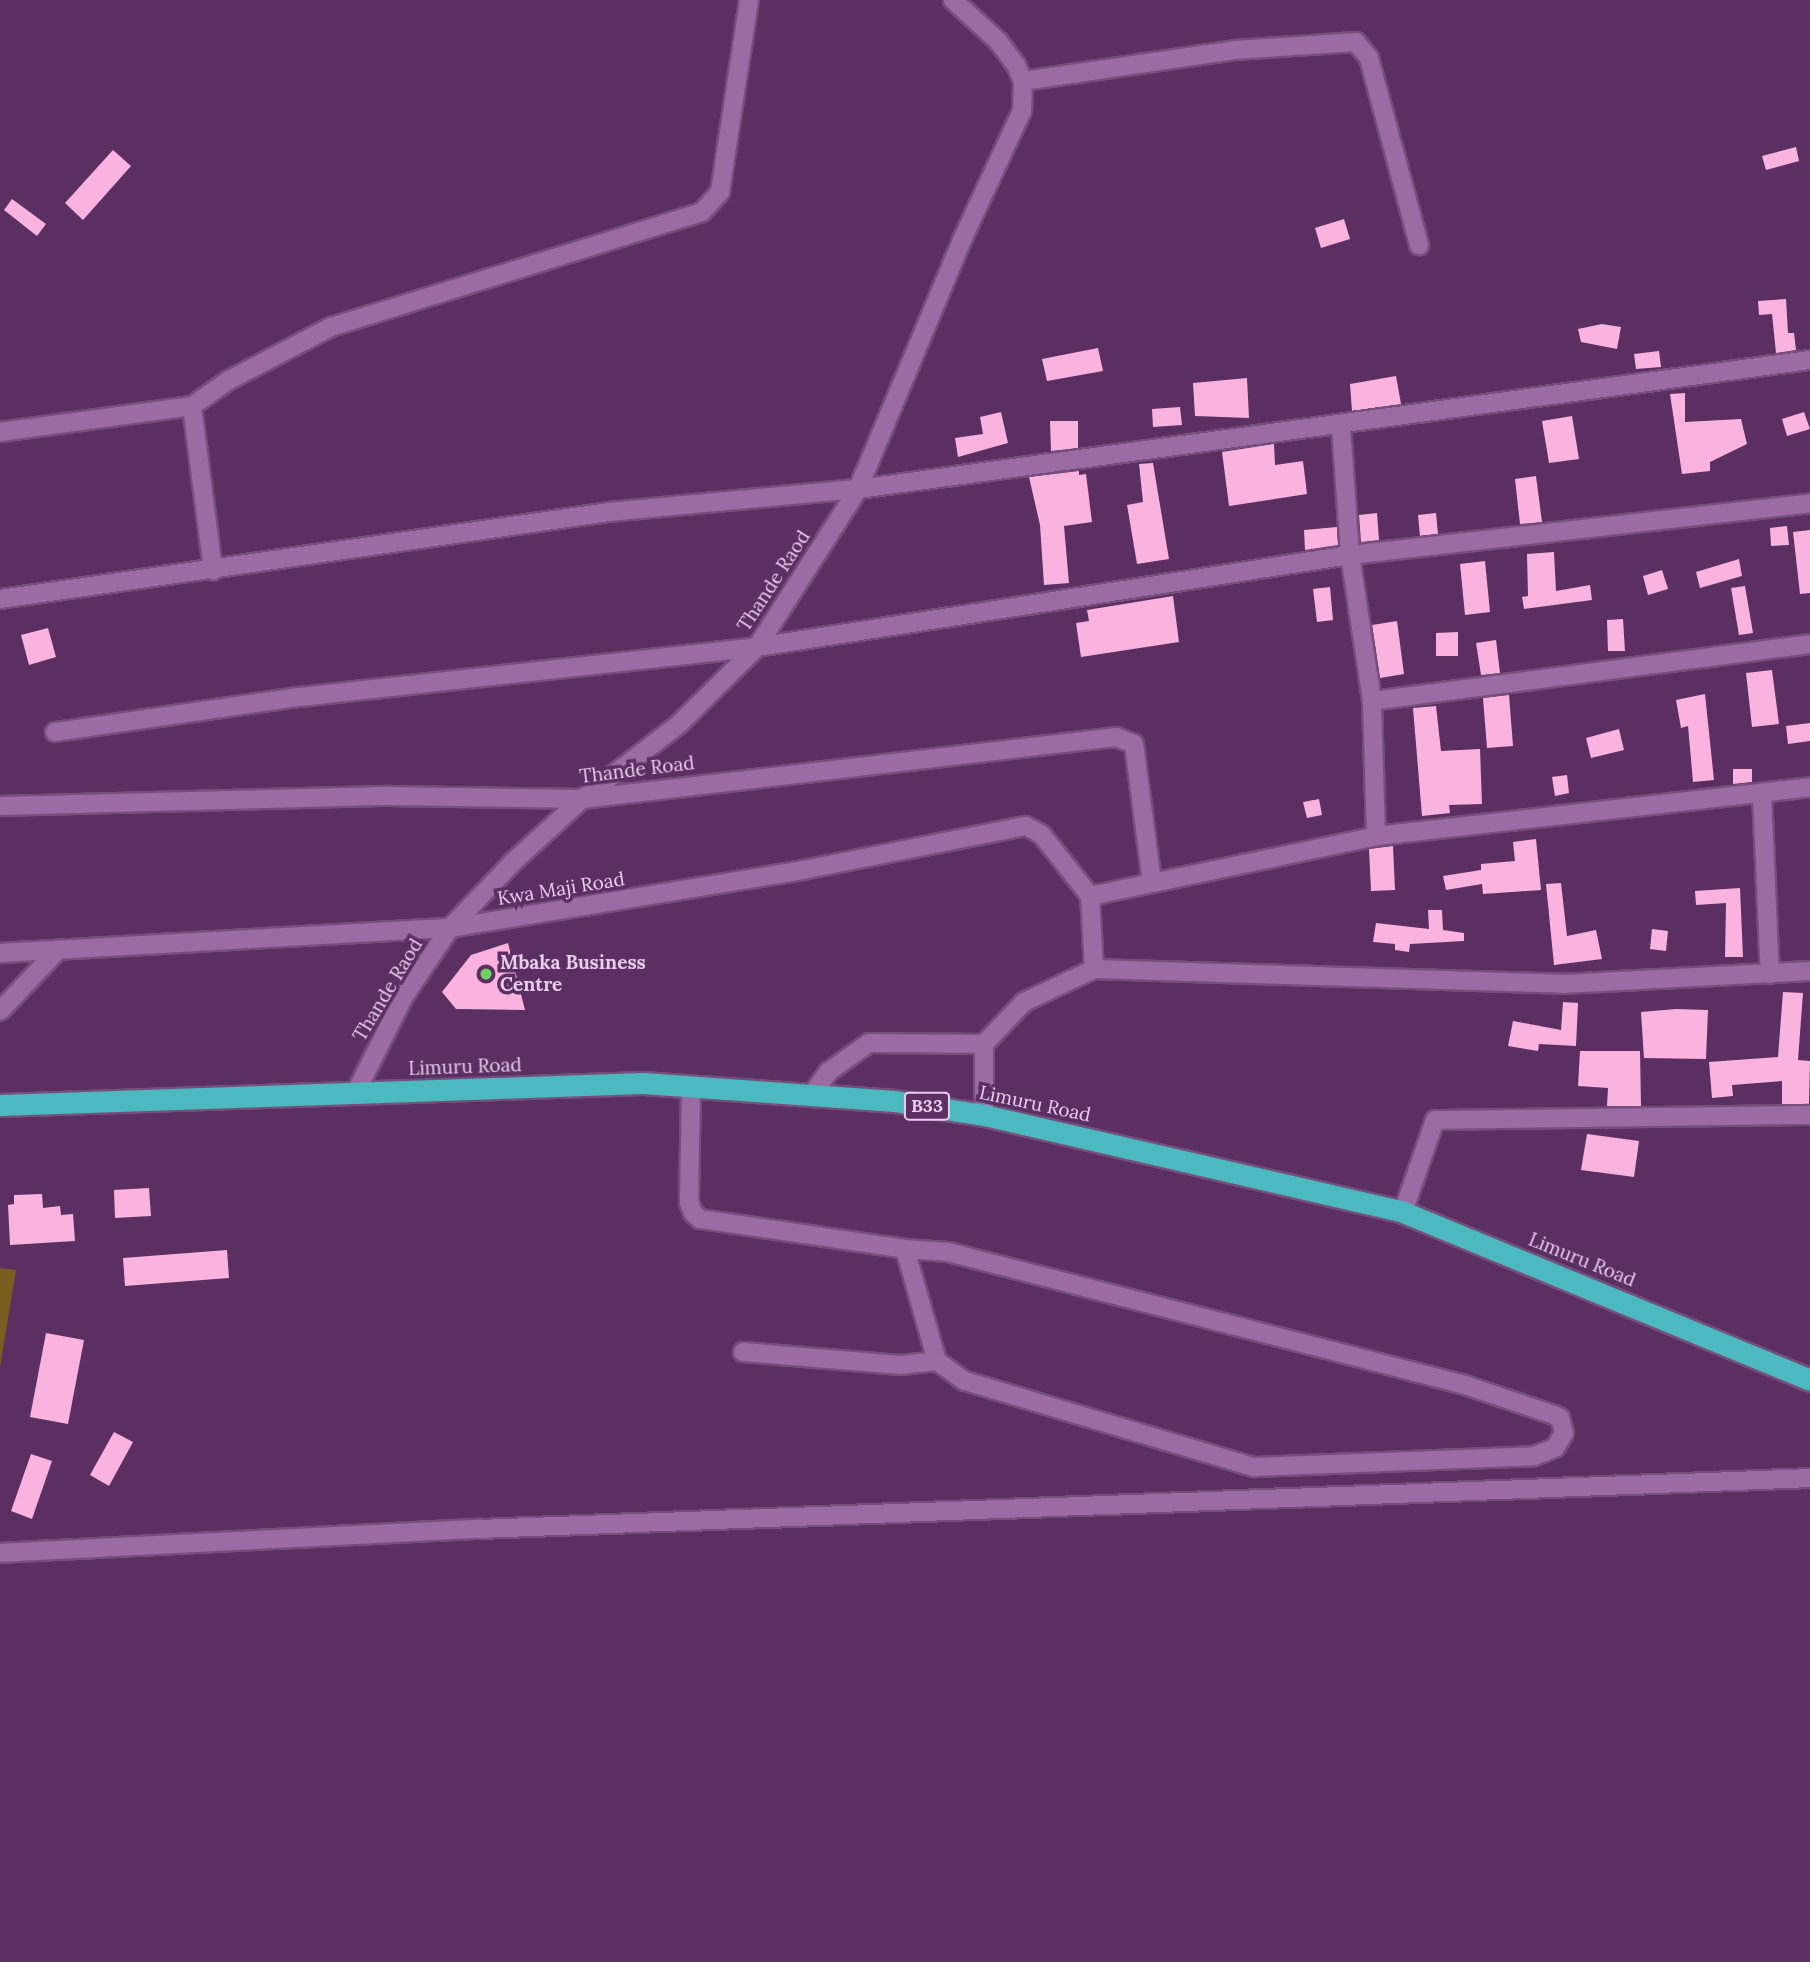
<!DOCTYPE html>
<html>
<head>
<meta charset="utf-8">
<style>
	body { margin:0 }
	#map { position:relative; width:1810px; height:1962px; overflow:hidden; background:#5b2f62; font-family:Lora,serif }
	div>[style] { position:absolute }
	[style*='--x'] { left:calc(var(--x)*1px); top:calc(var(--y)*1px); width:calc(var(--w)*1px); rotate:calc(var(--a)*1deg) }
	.green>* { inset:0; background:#7b5d20 }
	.building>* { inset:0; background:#f9b3de }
	.roads { filter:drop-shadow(2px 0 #754f7b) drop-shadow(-2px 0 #754f7b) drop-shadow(0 2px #754f7b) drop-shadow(0 -2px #754f7b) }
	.minor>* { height:18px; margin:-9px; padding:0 9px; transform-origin:9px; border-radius:9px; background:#9b6ba3 }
	.highway>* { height:21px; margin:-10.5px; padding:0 10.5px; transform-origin:10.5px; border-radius:10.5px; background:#4cb9c1 }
	.dots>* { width:19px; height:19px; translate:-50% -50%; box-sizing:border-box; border:4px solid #5b2f62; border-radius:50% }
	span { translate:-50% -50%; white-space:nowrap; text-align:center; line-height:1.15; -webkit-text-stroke:7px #5b2f62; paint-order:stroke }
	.shield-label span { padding:2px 5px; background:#5b2f62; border:2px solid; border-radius:5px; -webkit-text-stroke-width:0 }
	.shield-label { font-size:18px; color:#e8ceec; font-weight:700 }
	.street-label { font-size:19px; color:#e8ceec }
	.poi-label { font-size:19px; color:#e8ceec; font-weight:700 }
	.left { translate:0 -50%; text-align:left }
</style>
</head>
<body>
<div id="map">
	<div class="green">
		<div style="clip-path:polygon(0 1268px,16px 1270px,0 1367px)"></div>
	</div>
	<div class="building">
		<div style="clip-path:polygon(1796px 147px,1799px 161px,1766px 170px,1762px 156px)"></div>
		<div style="clip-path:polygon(113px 150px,131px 166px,83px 220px,65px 203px)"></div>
		<div style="clip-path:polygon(12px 199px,46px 224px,37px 236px,4px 210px)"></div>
		<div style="clip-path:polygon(1344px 219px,1350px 239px,1321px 248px,1315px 228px)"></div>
		<div style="clip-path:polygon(1786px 299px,1788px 333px,1794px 333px,1796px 350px,1776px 353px,1772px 314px,1759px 315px,1758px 301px)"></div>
		<div style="clip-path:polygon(1602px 324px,1621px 327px,1617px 349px,1581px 342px,1578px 329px)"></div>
		<div style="clip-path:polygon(1098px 348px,1103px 371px,1047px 381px,1042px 359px)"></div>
		<div style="clip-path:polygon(1659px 351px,1661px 367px,1636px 369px,1634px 354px)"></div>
		<div style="clip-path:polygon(1396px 376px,1401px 404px,1352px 411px,1350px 384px)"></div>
		<div style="clip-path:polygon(1247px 378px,1249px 418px,1195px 416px,1193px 383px)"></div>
		<div style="clip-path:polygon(1685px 393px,1685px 422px,1741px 419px,1747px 444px,1710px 462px,1710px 471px,1682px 474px,1670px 394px)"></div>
		<div style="clip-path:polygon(1180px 407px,1182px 425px,1153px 427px,1152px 409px)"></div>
		<div style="clip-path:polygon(1001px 412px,1008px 443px,958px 457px,955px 438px,983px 434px,980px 417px)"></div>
		<div style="clip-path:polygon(1804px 412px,1810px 429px,1787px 436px,1782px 419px)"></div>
		<div style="clip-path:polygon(1572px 416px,1579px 459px,1549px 463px,1542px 421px)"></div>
		<div style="clip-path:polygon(1050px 421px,1078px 421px,1078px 448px,1051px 451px)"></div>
		<div style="clip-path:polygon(1274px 444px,1275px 465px,1303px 461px,1307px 494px,1229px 506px,1222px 452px)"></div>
		<div style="clip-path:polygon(1153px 463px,1169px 559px,1137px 564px,1127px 505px,1143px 502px,1139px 464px)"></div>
		<div style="clip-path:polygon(1079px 471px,1079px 475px,1086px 474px,1092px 522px,1064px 526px,1069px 583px,1044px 585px,1040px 525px,1029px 477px)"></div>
		<div style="clip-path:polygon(1536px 476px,1542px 522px,1520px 524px,1515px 479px)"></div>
		<div style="clip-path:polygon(1377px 513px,1379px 540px,1361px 542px,1359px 515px)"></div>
		<div style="clip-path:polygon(1436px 513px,1438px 534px,1420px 536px,1418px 515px)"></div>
		<div style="clip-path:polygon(1787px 526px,1789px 545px,1771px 546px,1770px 528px)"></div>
		<div style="clip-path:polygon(1337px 527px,1338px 545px,1305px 550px,1304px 530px)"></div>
		<div style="clip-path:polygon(1810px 530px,1810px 593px,1800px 594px,1793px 532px)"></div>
		<div style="clip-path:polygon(1554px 552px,1556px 591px,1590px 585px,1592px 600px,1524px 609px,1522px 597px,1528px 596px,1527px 554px)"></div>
		<div style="clip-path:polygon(1739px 559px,1742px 576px,1700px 588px,1696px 572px)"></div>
		<div style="clip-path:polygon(1485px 561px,1490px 612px,1465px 615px,1460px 564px)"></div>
		<div style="clip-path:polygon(1662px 570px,1668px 589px,1648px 595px,1643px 576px)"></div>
		<div style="clip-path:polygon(1745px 586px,1753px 633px,1739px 635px,1731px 588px)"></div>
		<div style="clip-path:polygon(1330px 587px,1333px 620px,1317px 622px,1313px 589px)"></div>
		<div style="clip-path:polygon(1173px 596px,1179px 642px,1081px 657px,1076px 623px,1089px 621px,1087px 610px)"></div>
		<div style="clip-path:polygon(1623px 619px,1625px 651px,1608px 651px,1607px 620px)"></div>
		<div style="clip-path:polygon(1397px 621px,1404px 674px,1380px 678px,1372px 625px)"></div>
		<div style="clip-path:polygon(48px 628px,56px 657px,29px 665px,21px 635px)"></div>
		<div style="clip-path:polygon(1458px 632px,1458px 656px,1436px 656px,1436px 633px)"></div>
		<div style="clip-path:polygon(1496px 640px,1500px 673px,1481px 675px,1476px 643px)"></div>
		<div style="clip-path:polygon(1772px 670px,1779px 724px,1752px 727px,1746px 673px)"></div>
		<div style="clip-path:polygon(1705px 694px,1714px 780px,1693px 782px,1688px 726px,1681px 728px,1676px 700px)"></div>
		<div style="clip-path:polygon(1509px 695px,1513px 746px,1487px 748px,1483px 698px)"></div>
		<div style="clip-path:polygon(1436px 706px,1441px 751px,1480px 749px,1482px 804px,1449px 805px,1450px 813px,1422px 816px,1413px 708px)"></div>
		<div style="clip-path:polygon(1810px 723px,1810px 741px,1788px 744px,1786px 726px)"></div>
		<div style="clip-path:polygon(1619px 729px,1624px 750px,1591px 758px,1586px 738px)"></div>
		<div style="clip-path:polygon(1733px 769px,1752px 769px,1752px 782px,1733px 784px)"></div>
		<div style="clip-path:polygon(1567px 775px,1569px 793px,1555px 796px,1552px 777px)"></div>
		<div style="clip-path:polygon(1319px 799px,1322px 815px,1307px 818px,1303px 802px)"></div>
		<div style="clip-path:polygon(1536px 839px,1541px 890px,1483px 894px,1482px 884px,1446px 890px,1443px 876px,1481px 870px,1481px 864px,1515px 861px,1513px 842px)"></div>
		<div style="clip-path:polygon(1393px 846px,1395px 890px,1371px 891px,1369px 849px)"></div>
		<div style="clip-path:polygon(1561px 883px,1567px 936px,1596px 930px,1602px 959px,1554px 965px,1546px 884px)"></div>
		<div style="clip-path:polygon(1740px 888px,1743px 957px,1725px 957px,1726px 903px,1696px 905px,1695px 891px)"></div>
		<div style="clip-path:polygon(1428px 910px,1442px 910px,1443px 930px,1464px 933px,1464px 941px,1410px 944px,1409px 952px,1395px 950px,1395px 944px,1373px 942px,1376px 923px,1429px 929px)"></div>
		<div style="clip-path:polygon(1652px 929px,1668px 931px,1666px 951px,1650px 949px)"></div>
		<div style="clip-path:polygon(508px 943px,525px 1010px,456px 1009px,442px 992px,471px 955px)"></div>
		<div style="clip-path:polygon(1783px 992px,1803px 993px,1798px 1060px,1810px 1061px,1809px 1104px,1782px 1104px,1782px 1081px,1732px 1085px,1733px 1096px,1712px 1098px,1709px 1062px,1778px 1057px)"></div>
		<div style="clip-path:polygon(1563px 1002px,1578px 1003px,1576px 1046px,1539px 1044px,1538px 1051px,1508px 1046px,1513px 1021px,1561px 1030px)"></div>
		<div style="clip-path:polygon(1676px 1009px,1708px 1010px,1706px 1059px,1644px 1058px,1641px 1012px)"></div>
		<div style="clip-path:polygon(1580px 1051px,1640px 1051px,1641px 1106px,1607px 1106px,1608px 1088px,1578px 1086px)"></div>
		<div style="clip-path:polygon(1587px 1134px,1639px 1141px,1634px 1177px,1581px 1170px)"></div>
		<div style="clip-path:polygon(149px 1188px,151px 1216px,115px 1218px,114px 1190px)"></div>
		<div style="clip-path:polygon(42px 1194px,43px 1208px,60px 1206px,61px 1215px,73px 1214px,75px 1241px,10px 1245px,8px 1205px,14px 1204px,14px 1195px)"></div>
		<div style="clip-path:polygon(227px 1250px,229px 1278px,125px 1286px,123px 1258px)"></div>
		<div style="clip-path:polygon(46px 1333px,84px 1340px,68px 1424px,30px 1417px)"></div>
		<div style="clip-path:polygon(114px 1432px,133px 1442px,109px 1486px,90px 1475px)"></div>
		<div style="clip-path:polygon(31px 1454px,52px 1461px,32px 1519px,11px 1511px)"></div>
	</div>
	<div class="roads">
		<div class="minor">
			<div style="--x:1023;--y:81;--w:214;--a:-8.3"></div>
			<div style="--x:1235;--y:50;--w:121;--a:-3.8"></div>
			<div style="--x:1356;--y:42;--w:21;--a:51"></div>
			<div style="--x:1369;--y:58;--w:194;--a:75"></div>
			<div style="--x:192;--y:406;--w:166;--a:82.7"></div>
			<div style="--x:1341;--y:426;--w:129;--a:86"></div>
			<div style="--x:1350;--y:555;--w:148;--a:81.4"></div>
			<div style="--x:1372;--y:701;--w:135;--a:88.3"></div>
			<div style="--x:0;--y:432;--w:194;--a:-7.7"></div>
			<div style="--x:192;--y:406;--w:45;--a:-35.1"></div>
			<div style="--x:229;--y:380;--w:115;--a:-27.5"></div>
			<div style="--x:331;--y:327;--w:388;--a:-17.2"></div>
			<div style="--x:702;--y:212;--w:27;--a:-48"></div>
			<div style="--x:720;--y:192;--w:194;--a:-81.4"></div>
			<div style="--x:0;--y:599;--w:615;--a:-8.13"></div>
			<div style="--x:609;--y:512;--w:250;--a:-5.3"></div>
			<div style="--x:858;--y:489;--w:961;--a:-7.72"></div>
			<div style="--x:1372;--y:701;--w:442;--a:-7.4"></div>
			<div style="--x:55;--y:732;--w:246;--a:-8.2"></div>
			<div style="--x:299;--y:697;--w:461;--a:-6.2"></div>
			<div style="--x:757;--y:647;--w:600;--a:-8.82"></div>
			<div style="--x:1350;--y:555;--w:463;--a:-6.4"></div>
			<div style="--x:1762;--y:794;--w:180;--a:87.5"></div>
			<div style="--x:0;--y:806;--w:390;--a:-1.5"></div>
			<div style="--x:390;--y:796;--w:192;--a:0.9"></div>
			<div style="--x:582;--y:799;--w:538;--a:-6.62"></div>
			<div style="--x:1116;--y:737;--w:19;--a:21"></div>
			<div style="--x:1134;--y:744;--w:140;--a:82.6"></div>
			<div style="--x:1090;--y:896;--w:292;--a:-11.8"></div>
			<div style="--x:1376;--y:836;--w:437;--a:-6.4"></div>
			<div style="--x:1090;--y:896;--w:73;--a:86.9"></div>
			<div style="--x:0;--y:953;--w:451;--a:-3.2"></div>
			<div style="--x:450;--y:928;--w:358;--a:-9.3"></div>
			<div style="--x:803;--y:870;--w:227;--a:-11.2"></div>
			<div style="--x:1026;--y:826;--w:18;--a:29"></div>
			<div style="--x:1042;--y:835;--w:78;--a:51.8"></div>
			<div style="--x:0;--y:1011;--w:81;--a:-46.5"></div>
			<div style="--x:691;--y:1086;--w:116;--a:91"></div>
			<div style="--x:689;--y:1202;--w:12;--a:70"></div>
			<div style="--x:693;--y:1213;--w:9;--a:41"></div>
			<div style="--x:700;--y:1219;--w:207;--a:8.3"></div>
			<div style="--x:905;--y:1249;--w:116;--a:74.1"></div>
			<div style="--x:937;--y:1361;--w:34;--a:36"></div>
			<div style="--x:965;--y:1381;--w:302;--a:16.6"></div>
			<div style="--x:1254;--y:1467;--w:280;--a:-2.2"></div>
			<div style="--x:1534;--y:1456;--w:22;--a:-21"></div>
			<div style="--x:1555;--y:1448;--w:17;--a:-59"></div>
			<div style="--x:1564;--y:1433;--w:16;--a:-105"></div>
			<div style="--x:1560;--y:1418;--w:7;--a:-153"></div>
			<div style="--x:1554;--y:1415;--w:94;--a:-161.4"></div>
			<div style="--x:1465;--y:1385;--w:534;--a:-165.57"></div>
			<div style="--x:948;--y:1252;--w:43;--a:-176"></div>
			<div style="--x:355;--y:1094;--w:107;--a:-63.4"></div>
			<div style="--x:403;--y:998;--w:84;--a:-56.1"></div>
			<div style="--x:450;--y:928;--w:91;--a:-46.3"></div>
			<div style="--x:513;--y:862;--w:93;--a:-42.4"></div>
			<div style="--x:582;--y:799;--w:123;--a:-37.7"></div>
			<div style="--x:679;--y:724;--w:110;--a:-44.6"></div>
			<div style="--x:757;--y:647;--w:188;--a:-57.4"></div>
			<div style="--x:858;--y:489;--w:270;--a:-67.3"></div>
			<div style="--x:962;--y:240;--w:142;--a:-65.1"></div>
			<div style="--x:1022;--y:111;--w:30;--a:-88"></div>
			<div style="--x:1023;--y:81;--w:17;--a:-114"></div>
			<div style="--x:1016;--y:65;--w:30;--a:-127"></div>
			<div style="--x:998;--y:41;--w:61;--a:-137.7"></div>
			<div style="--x:812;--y:1095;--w:28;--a:-55"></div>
			<div style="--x:828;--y:1072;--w:50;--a:-35.3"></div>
			<div style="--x:869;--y:1043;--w:115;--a:0.5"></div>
			<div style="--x:984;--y:1044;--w:58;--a:-46.4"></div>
			<div style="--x:1024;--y:1002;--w:77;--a:-25.2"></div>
			<div style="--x:1094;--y:969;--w:469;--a:1.8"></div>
			<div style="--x:1563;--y:984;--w:247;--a:-3"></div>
			<div style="--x:984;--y:1115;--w:71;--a:-90"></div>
			<div style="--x:1403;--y:1212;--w:97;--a:-70.8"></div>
			<div style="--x:1435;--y:1120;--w:375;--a:-0.8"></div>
			<div style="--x:743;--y:1352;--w:158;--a:4.7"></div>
			<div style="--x:900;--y:1365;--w:37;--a:-6"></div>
			<div style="--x:0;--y:1553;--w:480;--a:-2.9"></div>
			<div style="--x:479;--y:1529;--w:1332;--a:-2.19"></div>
		</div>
		<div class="highway">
			<div style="--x:0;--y:1105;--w:643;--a:-1.96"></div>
			<div style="--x:643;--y:1083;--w:252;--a:4.1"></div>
			<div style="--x:894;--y:1101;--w:91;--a:8.8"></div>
			<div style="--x:984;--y:1115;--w:430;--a:13"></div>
			<div style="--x:1403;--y:1212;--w:440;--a:22.4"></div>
		</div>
	</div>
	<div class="dots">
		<div style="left:486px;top:974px;background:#6cd362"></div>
	</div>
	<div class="shield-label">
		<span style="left:927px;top:1106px">B33</span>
	</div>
	<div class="street-label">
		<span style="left:774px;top:581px;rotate:-57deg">Thande Raod</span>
		<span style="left:637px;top:770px;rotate:-7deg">Thande Road</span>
		<span style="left:561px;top:889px;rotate:-9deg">Kwa Maji Road</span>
		<span style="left:388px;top:990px;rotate:-59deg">Thande Raod</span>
		<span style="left:465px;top:1067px;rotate:-2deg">Limuru Road</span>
		<span style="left:1035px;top:1104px;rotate:12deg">Limuru Road</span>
		<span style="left:1582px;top:1260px;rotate:22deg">Limuru Road</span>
	</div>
	<div class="poi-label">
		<span class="left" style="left:500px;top:974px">Mbaka Business<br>Centre</span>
	</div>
</div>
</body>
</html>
